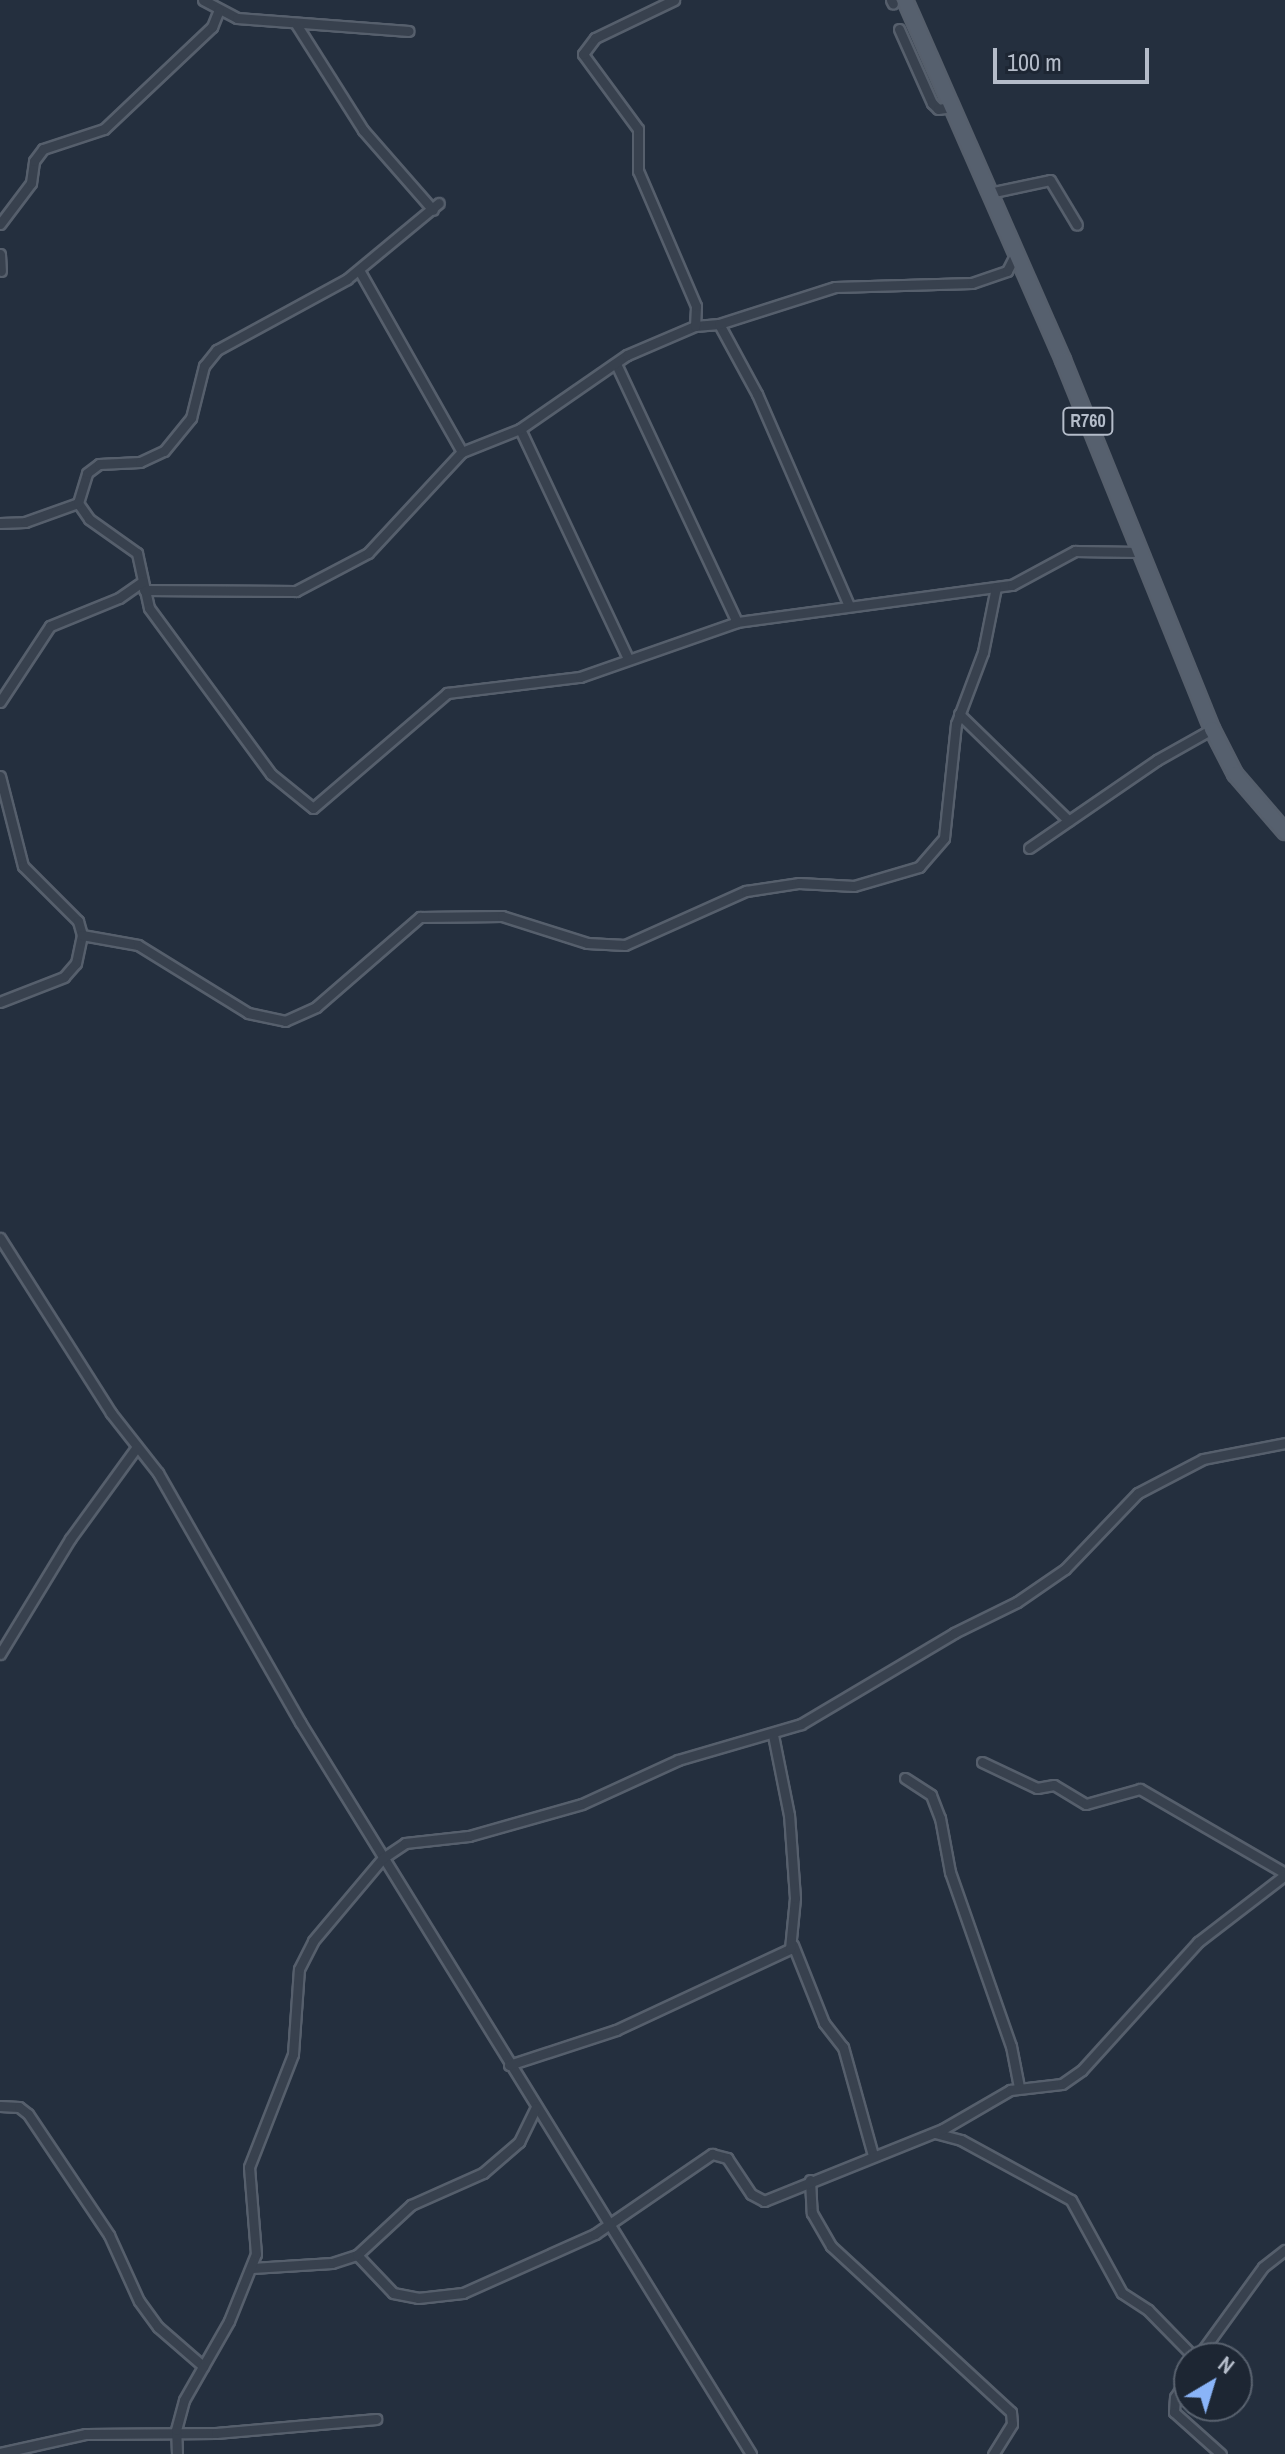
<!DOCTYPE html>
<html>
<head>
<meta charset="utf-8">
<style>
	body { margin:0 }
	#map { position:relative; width:1285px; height:2454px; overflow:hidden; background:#242f3e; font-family:"Archivo Narrow",sans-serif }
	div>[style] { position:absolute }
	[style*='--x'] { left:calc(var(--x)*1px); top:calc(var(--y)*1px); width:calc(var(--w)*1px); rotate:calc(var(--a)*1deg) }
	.roads { filter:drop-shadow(2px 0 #565f6c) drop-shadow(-2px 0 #565f6c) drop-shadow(0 2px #565f6c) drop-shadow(0 -2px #565f6c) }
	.street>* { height:9px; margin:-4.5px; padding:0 4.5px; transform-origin:4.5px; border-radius:4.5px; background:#38414e }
	.primary>* { height:14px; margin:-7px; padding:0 7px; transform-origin:7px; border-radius:7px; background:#56606e }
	span { translate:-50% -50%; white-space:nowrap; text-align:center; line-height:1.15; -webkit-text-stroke:6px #1d2633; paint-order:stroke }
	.shield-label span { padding:2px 6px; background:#1d2633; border:2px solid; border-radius:6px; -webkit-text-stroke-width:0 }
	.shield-label { font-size:18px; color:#b4bcc9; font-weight:700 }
	.north { position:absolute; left:1173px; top:2342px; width:80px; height:80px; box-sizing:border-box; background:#1d2633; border:2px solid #59626f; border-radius:50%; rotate:38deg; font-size:22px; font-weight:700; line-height:32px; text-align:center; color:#b4bcc9 }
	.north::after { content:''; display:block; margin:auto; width:28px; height:36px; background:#8ab4f8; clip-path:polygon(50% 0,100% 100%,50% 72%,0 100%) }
	.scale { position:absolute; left:993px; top:48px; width:156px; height:36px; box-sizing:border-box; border:4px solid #b4bcc9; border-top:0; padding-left:10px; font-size:24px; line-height:28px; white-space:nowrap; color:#b4bcc9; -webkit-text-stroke:6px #1d2633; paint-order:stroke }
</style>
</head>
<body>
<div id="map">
	<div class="roads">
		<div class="street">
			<div style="--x:203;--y:0;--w:38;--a:28"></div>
			<div style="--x:237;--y:18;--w:172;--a:4.3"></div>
			<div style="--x:891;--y:0;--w:4;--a:63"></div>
			<div style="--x:296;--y:24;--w:125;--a:57.7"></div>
			<div style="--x:363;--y:130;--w:106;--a:48.8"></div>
			<div style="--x:899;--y:29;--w:81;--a:66"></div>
			<div style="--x:932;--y:103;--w:8;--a:45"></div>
			<div style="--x:938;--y:109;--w:14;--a:-8"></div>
			<div style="--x:989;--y:193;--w:62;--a:-12"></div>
			<div style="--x:1050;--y:180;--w:52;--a:59"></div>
			<div style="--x:0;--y:224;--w:51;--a:-52.9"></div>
			<div style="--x:31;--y:183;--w:22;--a:-82"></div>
			<div style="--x:34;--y:161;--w:15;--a:-53"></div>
			<div style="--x:43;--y:149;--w:64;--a:-18.2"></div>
			<div style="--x:104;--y:129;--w:149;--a:-43.4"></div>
			<div style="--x:212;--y:27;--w:18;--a:-68"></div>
			<div style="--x:0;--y:254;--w:17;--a:87"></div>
			<div style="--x:359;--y:270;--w:209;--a:60.5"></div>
			<div style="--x:719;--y:324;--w:80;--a:61.5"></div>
			<div style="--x:757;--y:394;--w:231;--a:66.5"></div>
			<div style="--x:695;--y:326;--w:24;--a:-5"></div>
			<div style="--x:719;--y:324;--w:122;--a:-17.7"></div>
			<div style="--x:835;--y:287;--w:137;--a:-1.7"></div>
			<div style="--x:972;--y:283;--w:37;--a:-19"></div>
			<div style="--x:1007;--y:271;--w:18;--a:-63"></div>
			<div style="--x:617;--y:366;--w:283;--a:64.9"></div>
			<div style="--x:520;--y:429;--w:254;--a:64.8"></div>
			<div style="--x:78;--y:503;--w:19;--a:55"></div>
			<div style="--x:89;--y:519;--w:59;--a:35.3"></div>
			<div style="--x:137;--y:553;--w:56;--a:77.7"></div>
			<div style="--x:149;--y:608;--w:206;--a:53.7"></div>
			<div style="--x:271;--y:774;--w:54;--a:39"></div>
			<div style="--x:313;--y:808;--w:177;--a:-40.6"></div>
			<div style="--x:447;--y:693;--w:134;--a:-6.9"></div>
			<div style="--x:580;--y:677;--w:166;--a:-19.3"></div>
			<div style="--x:737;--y:622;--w:277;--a:-7.7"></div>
			<div style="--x:1012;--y:585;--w:72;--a:-28.4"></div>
			<div style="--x:1075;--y:551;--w:64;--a:0.9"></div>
			<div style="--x:0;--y:523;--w:25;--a:-2"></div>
			<div style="--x:25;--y:522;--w:56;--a:-19.7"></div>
			<div style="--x:78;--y:503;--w:31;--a:-73"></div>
			<div style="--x:87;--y:473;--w:15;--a:-37"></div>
			<div style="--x:99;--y:464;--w:41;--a:-2.8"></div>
			<div style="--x:140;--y:462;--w:26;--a:-25"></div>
			<div style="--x:164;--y:451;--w:43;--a:-50.7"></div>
			<div style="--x:191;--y:418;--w:54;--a:-76"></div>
			<div style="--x:204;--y:366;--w:21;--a:-51"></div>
			<div style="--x:217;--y:350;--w:148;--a:-28.6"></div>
			<div style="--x:347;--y:279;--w:119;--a:-39.6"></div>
			<div style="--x:144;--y:590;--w:152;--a:0.4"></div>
			<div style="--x:296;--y:591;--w:81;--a:-27.8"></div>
			<div style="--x:368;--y:553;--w:138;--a:-47.1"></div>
			<div style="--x:462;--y:452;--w:62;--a:-21.6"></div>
			<div style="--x:520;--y:429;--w:130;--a:-34.7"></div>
			<div style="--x:627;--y:355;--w:74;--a:-23.1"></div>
			<div style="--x:695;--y:326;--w:20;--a:-87"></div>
			<div style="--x:696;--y:306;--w:147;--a:-113.2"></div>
			<div style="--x:638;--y:171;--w:42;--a:-90"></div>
			<div style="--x:638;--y:129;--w:93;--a:-126.3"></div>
			<div style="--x:583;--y:54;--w:20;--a:-53"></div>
			<div style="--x:595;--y:38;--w:88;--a:-25.7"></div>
			<div style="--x:0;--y:702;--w:91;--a:-56.7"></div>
			<div style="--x:50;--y:626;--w:74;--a:-22.1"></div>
			<div style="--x:119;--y:598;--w:29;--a:-35"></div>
			<div style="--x:959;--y:714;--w:153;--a:44.2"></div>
			<div style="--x:0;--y:776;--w:93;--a:75.7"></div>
			<div style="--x:23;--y:866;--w:78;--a:45"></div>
			<div style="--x:78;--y:921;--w:15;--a:74"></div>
			<div style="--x:82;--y:935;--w:29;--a:102"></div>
			<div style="--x:76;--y:963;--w:18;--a:131"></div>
			<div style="--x:64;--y:977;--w:69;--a:158.7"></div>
			<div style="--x:1029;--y:848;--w:155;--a:-34.5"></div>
			<div style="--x:1157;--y:760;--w:63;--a:-29.4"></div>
			<div style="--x:82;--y:935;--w:57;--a:10.1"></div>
			<div style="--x:138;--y:945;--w:129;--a:31.7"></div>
			<div style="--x:248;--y:1013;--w:38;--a:12"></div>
			<div style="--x:285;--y:1021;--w:34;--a:-24"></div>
			<div style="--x:316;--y:1007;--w:138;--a:-40.9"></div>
			<div style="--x:420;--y:917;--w:82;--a:-0.7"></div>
			<div style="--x:502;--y:916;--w:89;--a:17.6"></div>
			<div style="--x:587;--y:943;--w:38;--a:3"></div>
			<div style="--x:625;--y:945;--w:133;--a:-24.1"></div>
			<div style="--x:746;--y:891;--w:54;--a:-8.6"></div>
			<div style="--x:799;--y:883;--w:55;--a:3.1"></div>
			<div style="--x:854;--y:886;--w:68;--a:-16.3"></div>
			<div style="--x:919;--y:867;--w:38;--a:-49"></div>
			<div style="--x:944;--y:838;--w:115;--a:-84"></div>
			<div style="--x:956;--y:724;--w:77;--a:-69.4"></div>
			<div style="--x:983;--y:652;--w:66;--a:-78.7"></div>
			<div style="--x:0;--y:1238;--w:207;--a:57.6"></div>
			<div style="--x:111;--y:1413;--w:76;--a:51.9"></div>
			<div style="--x:158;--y:1473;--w:287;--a:60.3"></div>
			<div style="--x:300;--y:1722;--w:860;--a:58.36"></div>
			<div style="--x:0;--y:1654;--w:135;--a:-58.7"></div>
			<div style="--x:70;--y:1539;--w:112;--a:-54"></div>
			<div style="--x:982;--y:1762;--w:61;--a:25.3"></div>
			<div style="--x:1037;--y:1788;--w:17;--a:-10"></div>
			<div style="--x:1054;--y:1785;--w:37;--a:31"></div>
			<div style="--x:1086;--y:1804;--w:56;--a:-15.5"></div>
			<div style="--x:1140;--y:1789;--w:168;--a:30.1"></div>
			<div style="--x:905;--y:1778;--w:31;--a:33"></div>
			<div style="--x:931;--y:1795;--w:25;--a:69"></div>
			<div style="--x:940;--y:1818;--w:55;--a:79.5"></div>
			<div style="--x:950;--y:1872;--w:184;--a:70.7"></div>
			<div style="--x:1011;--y:2046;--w:42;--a:79"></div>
			<div style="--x:793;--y:1945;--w:84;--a:68.3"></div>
			<div style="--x:824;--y:2023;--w:31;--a:52"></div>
			<div style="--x:843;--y:2047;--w:112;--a:74.5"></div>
			<div style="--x:509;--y:2065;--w:113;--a:-18.1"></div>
			<div style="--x:616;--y:2030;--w:192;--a:-25"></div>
			<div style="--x:790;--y:1949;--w:51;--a:-84.4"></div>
			<div style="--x:795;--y:1898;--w:83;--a:-94.1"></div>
			<div style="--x:789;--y:1815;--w:82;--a:-101.3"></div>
			<div style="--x:0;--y:2106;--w:19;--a:3"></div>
			<div style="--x:19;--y:2107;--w:11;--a:38"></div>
			<div style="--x:28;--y:2114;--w:146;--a:56.2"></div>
			<div style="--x:109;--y:2235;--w:72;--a:65.6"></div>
			<div style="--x:139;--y:2301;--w:32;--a:54"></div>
			<div style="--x:158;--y:2327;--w:60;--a:40.9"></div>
			<div style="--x:935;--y:2133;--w:27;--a:15"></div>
			<div style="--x:961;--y:2140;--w:125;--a:28.6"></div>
			<div style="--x:1071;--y:2200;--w:106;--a:61.3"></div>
			<div style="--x:1122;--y:2293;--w:31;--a:33"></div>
			<div style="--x:1148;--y:2310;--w:67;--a:45.6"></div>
			<div style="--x:810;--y:2180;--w:33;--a:87"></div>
			<div style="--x:812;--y:2213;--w:38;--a:60"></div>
			<div style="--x:831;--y:2246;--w:245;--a:42.7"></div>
			<div style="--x:1011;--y:2412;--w:12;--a:85"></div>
			<div style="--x:1012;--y:2424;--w:36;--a:122"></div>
			<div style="--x:357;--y:2255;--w:52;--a:46.5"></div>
			<div style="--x:393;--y:2293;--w:25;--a:11"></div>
			<div style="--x:418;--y:2298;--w:45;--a:-6.3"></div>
			<div style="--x:463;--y:2293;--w:145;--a:-24.1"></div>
			<div style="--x:595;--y:2234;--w:142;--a:-34.4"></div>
			<div style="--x:712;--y:2154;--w:16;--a:15"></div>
			<div style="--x:727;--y:2158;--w:43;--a:56.3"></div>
			<div style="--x:751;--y:2194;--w:15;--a:28"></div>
			<div style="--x:764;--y:2201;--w:193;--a:-21.9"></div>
			<div style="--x:943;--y:2129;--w:78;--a:-30.2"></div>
			<div style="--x:1010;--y:2090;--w:52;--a:-6.6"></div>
			<div style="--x:1062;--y:2084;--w:24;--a:-35"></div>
			<div style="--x:1082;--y:2070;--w:173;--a:-47.8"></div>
			<div style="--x:1198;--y:1942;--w:110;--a:-37.6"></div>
			<div style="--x:252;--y:2268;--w:80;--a:-3.6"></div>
			<div style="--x:332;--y:2263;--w:26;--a:-18"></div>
			<div style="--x:357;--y:2255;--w:74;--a:-42.8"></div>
			<div style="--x:411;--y:2205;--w:79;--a:-24"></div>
			<div style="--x:483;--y:2173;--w:48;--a:-40.7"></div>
			<div style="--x:519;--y:2142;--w:39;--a:-64"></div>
			<div style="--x:1197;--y:2358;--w:112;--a:-54"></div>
			<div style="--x:1263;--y:2267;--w:28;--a:-38"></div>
			<div style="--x:1189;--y:2375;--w:26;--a:122"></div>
			<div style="--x:1175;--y:2397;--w:15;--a:94"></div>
			<div style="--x:1174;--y:2412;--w:63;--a:41.8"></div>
			<div style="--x:0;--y:2453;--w:88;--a:-12.5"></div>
			<div style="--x:86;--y:2434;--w:130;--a:-0.4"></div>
			<div style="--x:216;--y:2433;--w:161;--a:-5"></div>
			<div style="--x:177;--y:2454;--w:24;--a:-92"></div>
			<div style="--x:176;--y:2430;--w:31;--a:-75"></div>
			<div style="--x:184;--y:2400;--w:91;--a:-60.3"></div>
			<div style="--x:229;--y:2321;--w:72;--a:-68.1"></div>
			<div style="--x:256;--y:2254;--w:87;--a:-94.6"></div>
			<div style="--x:249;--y:2167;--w:121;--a:-68.7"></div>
			<div style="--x:293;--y:2054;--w:85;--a:-86"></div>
			<div style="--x:299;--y:1969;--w:31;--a:-63"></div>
			<div style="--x:313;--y:1941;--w:109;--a:-49.9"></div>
			<div style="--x:383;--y:1858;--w:27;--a:-34"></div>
			<div style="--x:405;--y:1843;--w:64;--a:-6.2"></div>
			<div style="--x:469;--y:1836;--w:117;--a:-15.8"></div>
			<div style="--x:582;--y:1804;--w:106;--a:-24.6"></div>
			<div style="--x:678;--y:1760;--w:128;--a:-16.3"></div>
			<div style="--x:801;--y:1724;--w:178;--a:-30.7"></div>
			<div style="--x:954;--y:1633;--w:70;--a:-26.2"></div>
			<div style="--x:1017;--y:1602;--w:58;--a:-34.5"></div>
			<div style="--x:1065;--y:1569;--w:105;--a:-46.2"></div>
			<div style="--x:1138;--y:1493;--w:73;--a:-27.6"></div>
			<div style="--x:1203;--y:1459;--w:84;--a:-11"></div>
		</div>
		<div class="primary">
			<div style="--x:905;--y:0;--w:393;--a:66.3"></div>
			<div style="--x:1063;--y:360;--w:398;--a:68"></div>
			<div style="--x:1212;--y:729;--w:51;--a:62.9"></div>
			<div style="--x:1235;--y:774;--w:77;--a:49.2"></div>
		</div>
	</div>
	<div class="shield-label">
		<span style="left:1088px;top:421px">R760</span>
	</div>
	<div class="north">N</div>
	<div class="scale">100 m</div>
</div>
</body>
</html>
